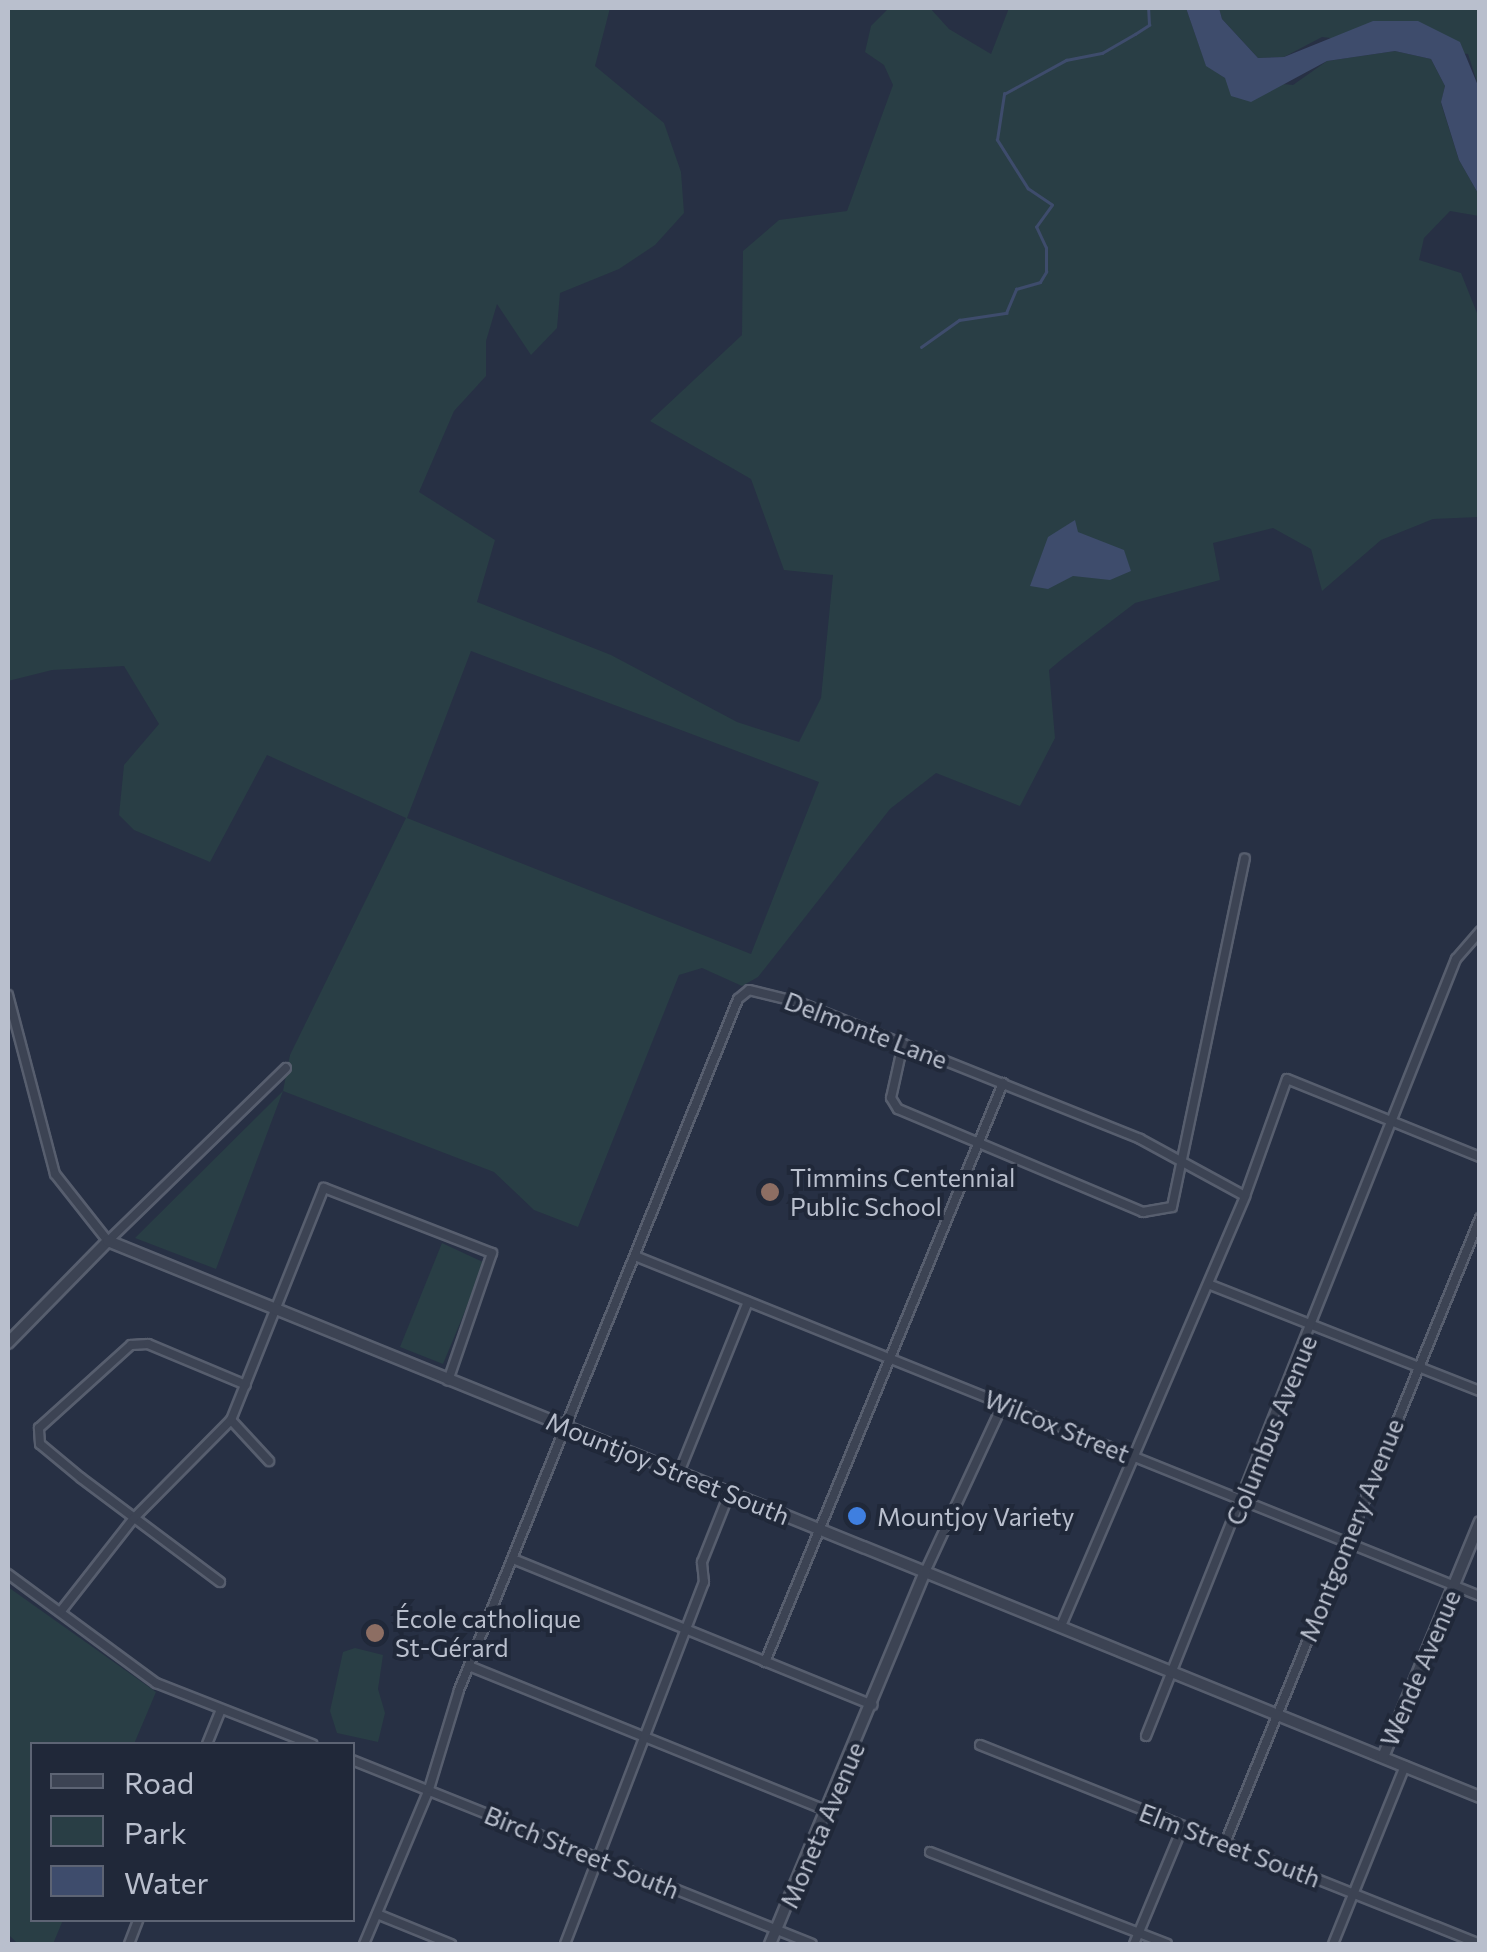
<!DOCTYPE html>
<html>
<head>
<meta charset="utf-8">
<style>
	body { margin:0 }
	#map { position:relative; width:1487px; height:1952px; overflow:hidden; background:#273044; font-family:Commissioner,sans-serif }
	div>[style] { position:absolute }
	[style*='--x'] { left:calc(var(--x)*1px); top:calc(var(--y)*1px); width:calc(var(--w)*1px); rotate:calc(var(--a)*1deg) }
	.green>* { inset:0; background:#293e45 }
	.water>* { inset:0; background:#3e4c6c }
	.stream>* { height:2.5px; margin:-1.25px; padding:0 1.25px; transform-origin:1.25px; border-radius:1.25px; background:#3e4c6c }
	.roads { filter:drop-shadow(2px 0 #575e6e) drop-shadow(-2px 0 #575e6e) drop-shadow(0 2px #575e6e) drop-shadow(0 -2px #575e6e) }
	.minor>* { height:8px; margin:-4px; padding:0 4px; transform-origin:4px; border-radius:4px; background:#3c4353 }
	.tertiary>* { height:10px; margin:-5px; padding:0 5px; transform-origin:5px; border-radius:5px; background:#3c4353 }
	.dots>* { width:28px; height:28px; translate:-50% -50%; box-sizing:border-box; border:5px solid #202839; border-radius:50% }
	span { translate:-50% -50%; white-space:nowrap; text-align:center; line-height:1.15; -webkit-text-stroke:8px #202839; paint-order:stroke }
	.street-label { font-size:25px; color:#b9bfcd }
	.poi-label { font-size:25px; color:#b9bfcd }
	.left { translate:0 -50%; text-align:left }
	.frame { position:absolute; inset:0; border:10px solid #b9bfcd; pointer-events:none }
	.legend { position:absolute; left:30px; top:1742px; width:325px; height:180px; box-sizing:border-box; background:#202839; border:2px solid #5d6474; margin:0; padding:12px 18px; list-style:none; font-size:30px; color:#b9bfcd }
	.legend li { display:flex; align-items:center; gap:20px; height:50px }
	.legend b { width:50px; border:2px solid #5d6474 }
</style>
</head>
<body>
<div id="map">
	<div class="green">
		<div style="clip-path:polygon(evenodd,8px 8px,610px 8px,595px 66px,664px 123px,681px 172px,684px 213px,655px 245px,619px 269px,560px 293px,557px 328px,531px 355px,497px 304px,486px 341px,486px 376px,454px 411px,419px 492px,495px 540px,477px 602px,611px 655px,737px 722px,799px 742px,821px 698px,833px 575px,784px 570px,751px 479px,650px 421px,742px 335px,743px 251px,779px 220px,847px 211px,893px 85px,884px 65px,865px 52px,871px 26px,889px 8px,930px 8px,949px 29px,991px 54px,1009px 8px,1186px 8px,1206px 65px,1225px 78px,1293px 85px,1327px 61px,1395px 51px,1431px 59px,1445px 86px,1441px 103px,1459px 160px,1479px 195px,1479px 216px,1450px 211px,1424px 238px,1419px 260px,1461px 273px,1479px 318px,1479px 517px,1433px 519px,1381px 540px,1322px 591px,1311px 549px,1273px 528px,1213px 543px,1220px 580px,1135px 603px,1062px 659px,1049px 670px,1055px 738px,1020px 806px,936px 773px,890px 809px,758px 977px,742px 986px,702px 968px,679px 975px,578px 1227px,534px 1210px,494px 1172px,283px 1091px,216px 1269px,135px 1238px,283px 1091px,290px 1055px,406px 818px,267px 755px,210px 862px,134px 830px,119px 815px,124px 765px,159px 724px,124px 666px,52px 670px,8px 681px,8px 8px,471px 651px,819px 782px,751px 954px,407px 818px,471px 651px)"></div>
		<div style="clip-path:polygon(1219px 8px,1479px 8px,1479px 88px,1468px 54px,1322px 37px,1284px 57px,1258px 58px,1222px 19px)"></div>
		<div style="clip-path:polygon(442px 1243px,485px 1263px,443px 1364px,400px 1347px)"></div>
		<div style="clip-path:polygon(8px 1587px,156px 1692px,134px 1744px,32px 1744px,32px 1920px,63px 1920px,53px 1944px,18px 1944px,8px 1934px)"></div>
		<div style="clip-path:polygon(355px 1648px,383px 1655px,378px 1689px,385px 1713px,378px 1742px,337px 1733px,330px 1711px,343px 1652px)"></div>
	</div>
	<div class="water">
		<div style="clip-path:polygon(1186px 8px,1219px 8px,1222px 19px,1258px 58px,1284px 57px,1373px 21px,1418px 21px,1460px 42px,1479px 88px,1479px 195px,1459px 160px,1441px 102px,1445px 86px,1431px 59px,1395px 51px,1327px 61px,1251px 102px,1231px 96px,1225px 78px,1206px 66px)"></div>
		<div style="clip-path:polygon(1075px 520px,1078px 532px,1124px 550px,1131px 571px,1110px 580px,1073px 576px,1048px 589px,1030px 586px,1048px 537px)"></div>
	</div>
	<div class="stream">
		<div style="--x:921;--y:347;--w:47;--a:-35.4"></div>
		<div style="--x:959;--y:320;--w:48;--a:-8.5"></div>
		<div style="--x:1006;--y:313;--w:26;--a:-67"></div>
		<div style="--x:1016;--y:289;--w:25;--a:-16"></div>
		<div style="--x:1040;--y:282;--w:12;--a:-59"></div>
		<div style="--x:1046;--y:272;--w:24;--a:-90"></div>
		<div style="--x:1046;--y:248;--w:23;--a:-115"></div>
		<div style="--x:1036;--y:227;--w:27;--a:-54"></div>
		<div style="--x:1052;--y:205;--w:29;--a:-146"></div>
		<div style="--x:1028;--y:189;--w:58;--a:-122.3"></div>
		<div style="--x:997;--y:140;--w:47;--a:-81.3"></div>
		<div style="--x:1004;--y:94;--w:71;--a:-28.7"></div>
		<div style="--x:1066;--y:60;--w:37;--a:-11"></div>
		<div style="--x:1102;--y:53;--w:38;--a:-30"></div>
		<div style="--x:1135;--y:34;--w:17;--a:-33"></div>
		<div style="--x:1149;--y:25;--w:17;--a:-93"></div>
	</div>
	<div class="roads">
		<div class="minor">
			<div style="--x:8;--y:995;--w:185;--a:75.3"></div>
			<div style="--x:55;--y:1174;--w:85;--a:51.7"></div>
			<div style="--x:108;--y:1241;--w:248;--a:-44.2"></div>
			<div style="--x:903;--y:1044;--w:55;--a:102.5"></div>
			<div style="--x:891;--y:1098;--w:13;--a:58"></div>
			<div style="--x:898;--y:1109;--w:266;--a:22.8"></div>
			<div style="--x:1143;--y:1212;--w:29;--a:-10"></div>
			<div style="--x:1172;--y:1207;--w:356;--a:-78.2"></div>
			<div style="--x:635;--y:1256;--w:911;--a:21.92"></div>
			<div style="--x:1208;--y:1284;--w:292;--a:21.5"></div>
			<div style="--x:231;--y:1420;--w:56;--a:47.2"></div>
			<div style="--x:678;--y:1475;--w:187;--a:-68"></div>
			<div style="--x:513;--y:1559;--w:388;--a:22.1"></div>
			<div style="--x:925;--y:1572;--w:185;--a:-65.1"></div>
			<div style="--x:8;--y:1574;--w:184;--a:36.4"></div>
			<div style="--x:156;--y:1683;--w:168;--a:21.4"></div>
			<div style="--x:220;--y:1582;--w:174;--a:-143.2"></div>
			<div style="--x:81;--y:1478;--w:53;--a:-140.3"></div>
			<div style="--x:40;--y:1444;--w:16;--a:-94"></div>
			<div style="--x:39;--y:1428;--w:124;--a:-42.1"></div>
			<div style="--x:131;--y:1345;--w:17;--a:-3"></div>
			<div style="--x:148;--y:1344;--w:106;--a:22.7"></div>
			<div style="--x:61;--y:1611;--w:118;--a:-51.9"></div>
			<div style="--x:134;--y:1518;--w:138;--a:-45.3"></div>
			<div style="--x:231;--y:1420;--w:250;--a:-68.2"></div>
			<div style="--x:324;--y:1188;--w:180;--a:21.2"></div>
			<div style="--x:492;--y:1253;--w:135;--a:109"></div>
			<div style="--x:1061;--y:1626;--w:468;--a:-66.8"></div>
			<div style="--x:1245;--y:1196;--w:124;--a:-70.3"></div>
			<div style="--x:1287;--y:1079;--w:208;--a:22"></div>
			<div style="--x:765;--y:1662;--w:626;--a:-67.65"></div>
			<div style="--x:469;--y:1666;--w:387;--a:22"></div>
			<div style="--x:1146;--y:1736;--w:837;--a:-68.25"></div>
			<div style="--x:1456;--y:959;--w:37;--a:-49"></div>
			<div style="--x:207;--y:1744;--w:37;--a:-68"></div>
			<div style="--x:980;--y:1745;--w:538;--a:21.7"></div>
			<div style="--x:352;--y:1760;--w:495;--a:21.8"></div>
			<div style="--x:1225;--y:1843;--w:675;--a:-67.8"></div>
			<div style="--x:930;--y:1852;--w:254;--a:21.2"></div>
			<div style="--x:377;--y:1914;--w:80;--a:22.1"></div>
			<div style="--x:129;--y:1944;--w:26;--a:-69"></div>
			<div style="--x:364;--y:1944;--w:168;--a:-67.2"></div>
			<div style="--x:429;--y:1789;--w:103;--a:-73.1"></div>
			<div style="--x:459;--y:1690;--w:745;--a:-68.01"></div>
			<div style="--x:738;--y:999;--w:14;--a:-39"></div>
			<div style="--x:749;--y:990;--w:50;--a:13.8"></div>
			<div style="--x:798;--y:1002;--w:368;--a:21.8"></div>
			<div style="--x:1140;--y:1139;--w:119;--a:28.5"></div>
			<div style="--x:565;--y:1944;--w:388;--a:-69"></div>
			<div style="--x:704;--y:1582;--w:20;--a:-96"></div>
			<div style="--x:702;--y:1562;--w:73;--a:-68.3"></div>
			<div style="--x:1134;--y:1944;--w:128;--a:-67.4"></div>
			<div style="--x:1333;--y:1944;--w:192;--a:-68"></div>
		</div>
		<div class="tertiary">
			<div style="--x:8;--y:1343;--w:143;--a:-45.6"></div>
			<div style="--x:108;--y:1241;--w:1480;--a:22.06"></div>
			<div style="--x:1383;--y:1757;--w:254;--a:-67.6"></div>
			<div style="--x:770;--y:1944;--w:403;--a:-67.4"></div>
		</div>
	</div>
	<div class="dots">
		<div style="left:770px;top:1192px;background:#8d6e63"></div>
		<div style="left:857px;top:1516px;background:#3f7fe0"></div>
		<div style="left:375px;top:1633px;background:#8d6e63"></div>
	</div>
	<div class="street-label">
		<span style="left:866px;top:1030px;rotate:21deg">Delmonte Lane</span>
		<span style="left:1057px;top:1426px;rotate:22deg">Wilcox Street</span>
		<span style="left:1271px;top:1430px;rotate:-68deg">Columbus Avenue</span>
		<span style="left:668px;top:1468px;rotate:22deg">Mountjoy Street South</span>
		<span style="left:1351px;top:1530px;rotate:-68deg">Montgomery Avenue</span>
		<span style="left:1420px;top:1668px;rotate:-67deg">Wende Avenue</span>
		<span style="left:822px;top:1825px;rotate:-67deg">Moneta Avenue</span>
		<span style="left:1230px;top:1845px;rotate:21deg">Elm Street South</span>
		<span style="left:582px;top:1852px;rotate:22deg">Birch Street South</span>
	</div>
	<div class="poi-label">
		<span class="left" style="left:790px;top:1192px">Timmins Centennial<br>Public School</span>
		<span class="left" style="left:877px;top:1516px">Mountjoy Variety</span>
		<span class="left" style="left:395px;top:1633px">École catholique<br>St-Gérard</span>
	</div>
	<div class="frame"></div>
	<ul class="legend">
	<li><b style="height:12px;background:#3c4353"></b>Road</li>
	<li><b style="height:28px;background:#293e45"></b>Park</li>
	<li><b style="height:28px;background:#3e4c6c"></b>Water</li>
	</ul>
</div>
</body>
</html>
